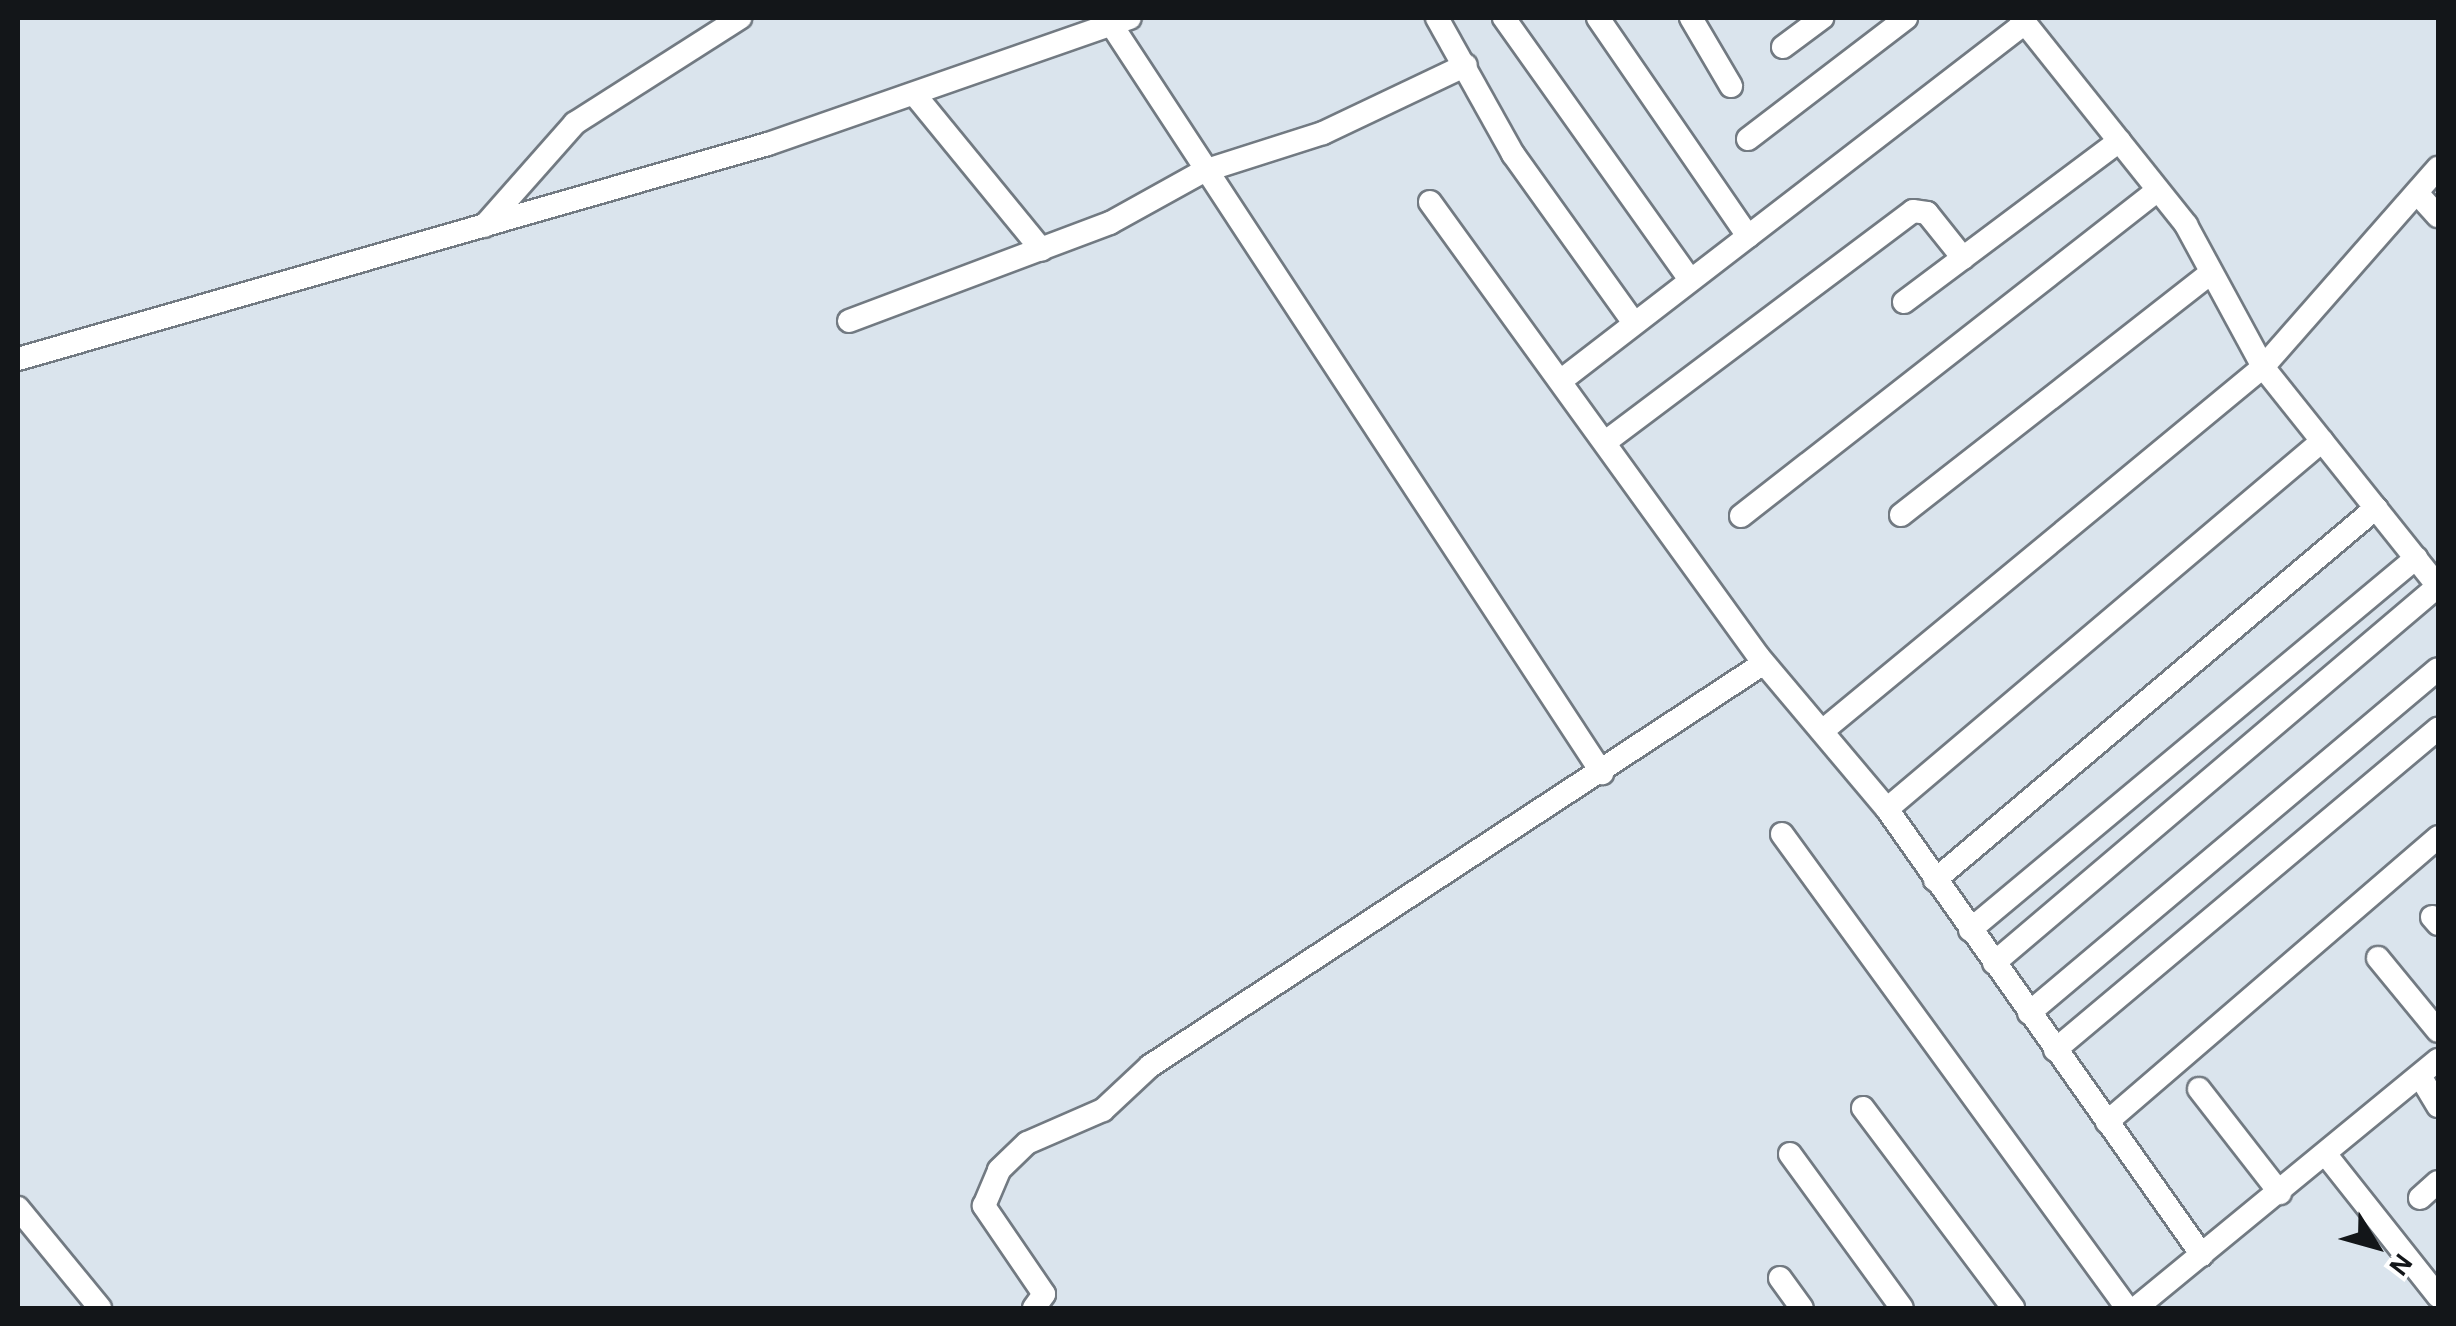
<!DOCTYPE html>
<html>
<head>
<meta charset="utf-8">
<style>
	body { margin:0 }
	#map { position:relative; width:2456px; height:1326px; overflow:hidden; background:#dae4ed; font-family:"Alegreya Sans",sans-serif }
	div>[style] { position:absolute }
	[style*='--x'] { left:calc(var(--x)*1px); top:calc(var(--y)*1px); width:calc(var(--w)*1px); rotate:calc(var(--a)*1deg) }
	.roads { filter:drop-shadow(2px 0 #727a82) drop-shadow(-2px 0 #727a82) drop-shadow(0 2px #727a82) drop-shadow(0 -2px #727a82) }
	.minor>* { height:22px; margin:-11px; padding:0 11px; transform-origin:11px; border-radius:11px; background:#fff }
	span { translate:-50% -50%; white-space:nowrap; text-align:center; line-height:1.15; -webkit-text-stroke:8px #fff; paint-order:stroke }
	.frame { position:absolute; inset:0; border:20px solid #131619; pointer-events:none }
	.north { position:absolute; left:2326px; top:1196px; width:100px; height:100px; -webkit-text-stroke:8px #fff; paint-order:stroke; rotate:127deg; font-size:28px; font-weight:700; line-height:40px; text-align:center; color:#131619 }
	.north::after { content:''; display:block; margin:auto; width:35px; height:45px; background:#131619; clip-path:polygon(50% 0,100% 100%,50% 72%,0 100%) }
</style>
</head>
<body>
<div id="map">
	<div class="roads">
		<div class="minor">
			<div style="--x:1437;--y:18;--w:156;--a:60.8"></div>
			<div style="--x:1513;--y:154;--w:208;--a:54.4"></div>
			<div style="--x:1504;--y:18;--w:321;--a:54.6"></div>
			<div style="--x:1598;--y:18;--w:265;--a:55.5"></div>
			<div style="--x:1691;--y:18;--w:79;--a:59.5"></div>
			<div style="--x:2021;--y:18;--w:265;--a:51.4"></div>
			<div style="--x:2186;--y:225;--w:162;--a:61.5"></div>
			<div style="--x:2263;--y:367;--w:280;--a:51.4"></div>
			<div style="--x:1111;--y:24;--w:896;--a:56.75"></div>
			<div style="--x:1783;--y:47;--w:49;--a:-36.6"></div>
			<div style="--x:915;--y:95;--w:200;--a:50.7"></div>
			<div style="--x:1748;--y:139;--w:199;--a:-37.4"></div>
			<div style="--x:2417;--y:193;--w:31;--a:48"></div>
			<div style="--x:1430;--y:202;--w:561;--a:54.13"></div>
			<div style="--x:1759;--y:657;--w:199;--a:49.9"></div>
			<div style="--x:1887;--y:809;--w:546;--a:54.77"></div>
			<div style="--x:484;--y:226;--w:137;--a:-48.5"></div>
			<div style="--x:575;--y:123;--w:196;--a:-32.5"></div>
			<div style="--x:1904;--y:302;--w:269;--a:-36.8"></div>
			<div style="--x:849;--y:321;--w:279;--a:-20.6"></div>
			<div style="--x:1110;--y:223;--w:107;--a:-29"></div>
			<div style="--x:1204;--y:171;--w:125;--a:-17.7"></div>
			<div style="--x:1323;--y:133;--w:158;--a:-25.4"></div>
			<div style="--x:18;--y:359;--w:780;--a:-16"></div>
			<div style="--x:768;--y:144;--w:383;--a:-19.2"></div>
			<div style="--x:1563;--y:379;--w:583;--a:-37.62"></div>
			<div style="--x:1608;--y:440;--w:381;--a:-36.9"></div>
			<div style="--x:1913;--y:211;--w:14;--a:8"></div>
			<div style="--x:1927;--y:213;--w:58;--a:51.3"></div>
			<div style="--x:1901;--y:515;--w:391;--a:-38"></div>
			<div style="--x:1741;--y:516;--w:529;--a:-38.02"></div>
			<div style="--x:1826;--y:728;--w:567;--a:-39.56"></div>
			<div style="--x:2263;--y:367;--w:265;--a:-48.7"></div>
			<div style="--x:1887;--y:809;--w:570;--a:-40.23"></div>
			<div style="--x:1782;--y:834;--w:586;--a:53.95"></div>
			<div style="--x:1935;--y:880;--w:577;--a:-40.15"></div>
			<div style="--x:2432;--y:917;--w:9;--a:49"></div>
			<div style="--x:1970;--y:930;--w:581;--a:-39.83"></div>
			<div style="--x:2378;--y:958;--w:94;--a:50.6"></div>
			<div style="--x:1994;--y:963;--w:582;--a:-40.33"></div>
			<div style="--x:2029;--y:1013;--w:534;--a:-40.07"></div>
			<div style="--x:2055;--y:1050;--w:500;--a:-40"></div>
			<div style="--x:2420;--y:1076;--w:35;--a:59"></div>
			<div style="--x:2199;--y:1089;--w:132;--a:52.1"></div>
			<div style="--x:1863;--y:1108;--w:250;--a:53.1"></div>
			<div style="--x:2107;--y:1122;--w:437;--a:-40.7"></div>
			<div style="--x:1790;--y:1154;--w:190;--a:54"></div>
			<div style="--x:2327;--y:1156;--w:179;--a:51.6"></div>
			<div style="--x:2420;--y:1198;--w:24;--a:-42"></div>
			<div style="--x:18;--y:1208;--w:129;--a:50.6"></div>
			<div style="--x:1780;--y:1278;--w:37;--a:54"></div>
			<div style="--x:1034;--y:1308;--w:17;--a:-54"></div>
			<div style="--x:1044;--y:1294;--w:107;--a:-124.3"></div>
			<div style="--x:984;--y:1206;--w:39;--a:-67"></div>
			<div style="--x:999;--y:1170;--w:39;--a:-44"></div>
			<div style="--x:1027;--y:1143;--w:83;--a:-23.5"></div>
			<div style="--x:1103;--y:1110;--w:64;--a:-43.1"></div>
			<div style="--x:1150;--y:1066;--w:734;--a:-33.28"></div>
			<div style="--x:2136;--y:1308;--w:391;--a:-39.4"></div>
		</div>
	</div>
	<div class="frame"></div>
	<div class="north">N</div>
</div>
</body>
</html>
